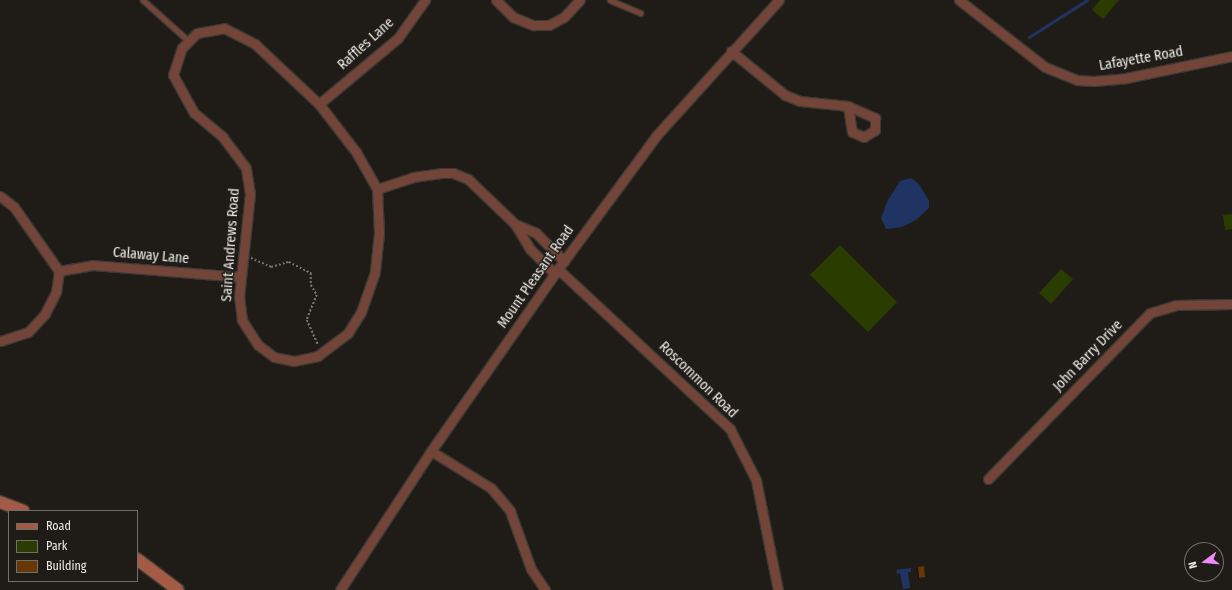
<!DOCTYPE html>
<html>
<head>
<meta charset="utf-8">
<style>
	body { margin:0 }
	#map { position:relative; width:1232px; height:590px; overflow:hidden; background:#1f1c18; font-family:"Fira Sans Condensed",sans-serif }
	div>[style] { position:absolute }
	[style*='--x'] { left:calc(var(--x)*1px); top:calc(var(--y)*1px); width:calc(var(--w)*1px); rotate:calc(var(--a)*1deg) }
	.green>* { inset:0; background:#2a3c00 }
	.water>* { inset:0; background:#203464 }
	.shadow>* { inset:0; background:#0007 }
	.stream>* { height:3px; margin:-1.5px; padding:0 1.5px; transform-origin:1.5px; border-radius:1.5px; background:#203464 }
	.building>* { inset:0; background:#673805 }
	.path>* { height:1.5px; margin-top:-0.75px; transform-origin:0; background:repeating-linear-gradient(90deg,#777470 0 2px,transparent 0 4px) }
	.roads { filter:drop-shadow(1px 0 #3c3935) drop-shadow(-1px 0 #3c3935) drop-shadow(0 1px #3c3935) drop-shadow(0 -1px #3c3935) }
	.service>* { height:4.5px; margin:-2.25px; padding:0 2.25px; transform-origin:2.25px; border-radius:2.25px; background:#734538 }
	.minor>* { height:9px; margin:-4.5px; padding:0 4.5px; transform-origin:4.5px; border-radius:4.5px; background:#734538 }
	.secondary>* { height:12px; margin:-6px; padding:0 6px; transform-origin:6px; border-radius:6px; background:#a35b46 }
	span { translate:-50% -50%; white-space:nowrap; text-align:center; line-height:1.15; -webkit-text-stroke:3px #1f1c18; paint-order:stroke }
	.street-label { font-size:14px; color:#eeebe8 }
	.legend { position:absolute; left:8px; top:510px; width:130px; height:72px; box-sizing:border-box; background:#1f1c18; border:1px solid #726f6b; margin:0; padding:5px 7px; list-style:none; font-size:12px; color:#eeebe8 }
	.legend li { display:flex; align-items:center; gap:8px; height:20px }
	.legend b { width:20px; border:1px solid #726f6b }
	.north { position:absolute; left:1184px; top:542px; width:40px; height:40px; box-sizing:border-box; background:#1f1c18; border:1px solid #726f6b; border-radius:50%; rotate:254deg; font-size:11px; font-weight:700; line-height:16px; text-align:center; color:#eeebe8 }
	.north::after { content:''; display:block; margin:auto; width:14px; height:18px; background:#ee8bf8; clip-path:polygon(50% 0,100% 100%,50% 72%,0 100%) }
</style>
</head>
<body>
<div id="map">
	<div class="green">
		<div style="clip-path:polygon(1100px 0,1119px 0,1103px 19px,1092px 10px)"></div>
		<div style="clip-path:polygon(1232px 214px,1232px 229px,1225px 230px,1223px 215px)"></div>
		<div style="clip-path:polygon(840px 245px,897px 302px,868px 332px,810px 275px)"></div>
		<div style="clip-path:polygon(1061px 269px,1073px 279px,1051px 304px,1039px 293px)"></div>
	</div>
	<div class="water">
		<div style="clip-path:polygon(911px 178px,919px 184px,929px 201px,929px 208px,916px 220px,902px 227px,886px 229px,881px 218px,888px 200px,900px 181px)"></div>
		<div style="clip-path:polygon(911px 568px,911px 572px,908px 572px,910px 588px,903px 589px,900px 573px,897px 574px,896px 570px)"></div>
	</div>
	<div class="shadow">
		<div style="clip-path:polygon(923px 567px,923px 577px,918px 578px,917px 569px)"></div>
	</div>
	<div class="stream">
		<div style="--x:1029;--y:37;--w:69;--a:-32.5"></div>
	</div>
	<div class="building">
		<div style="clip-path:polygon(924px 566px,925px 577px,919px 578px,918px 567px)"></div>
	</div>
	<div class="path">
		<div style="--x:251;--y:258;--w:22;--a:24"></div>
		<div style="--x:271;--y:267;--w:19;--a:-16"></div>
		<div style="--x:289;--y:262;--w:25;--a:27"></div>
		<div style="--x:311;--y:273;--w:12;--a:90"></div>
		<div style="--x:311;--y:285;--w:12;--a:59"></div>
		<div style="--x:317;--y:295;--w:27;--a:112"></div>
		<div style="--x:307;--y:320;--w:27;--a:66"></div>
	</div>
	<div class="roads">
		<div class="service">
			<div style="--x:143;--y:0;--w:62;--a:41.7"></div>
			<div style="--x:610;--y:0;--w:33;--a:23"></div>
		</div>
		<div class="minor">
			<div style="--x:496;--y:0;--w:24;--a:45"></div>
			<div style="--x:513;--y:17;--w:22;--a:22"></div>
			<div style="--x:533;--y:25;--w:16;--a:0"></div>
			<div style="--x:549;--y:25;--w:17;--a:-28"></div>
			<div style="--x:564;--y:17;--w:23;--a:-47"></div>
			<div style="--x:959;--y:0;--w:109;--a:37.9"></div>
			<div style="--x:1045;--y:67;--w:35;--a:22"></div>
			<div style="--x:1077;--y:80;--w:17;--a:3"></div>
			<div style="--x:1094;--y:81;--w:32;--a:-5"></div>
			<div style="--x:1126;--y:78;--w:108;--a:-11.7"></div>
			<div style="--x:224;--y:28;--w:35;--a:27"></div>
			<div style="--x:255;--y:44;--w:88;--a:43.2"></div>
			<div style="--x:319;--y:104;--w:61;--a:52.4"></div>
			<div style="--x:356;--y:152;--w:43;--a:60.4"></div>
			<div style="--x:377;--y:189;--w:44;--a:87.4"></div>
			<div style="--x:379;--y:233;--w:39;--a:96"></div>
			<div style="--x:375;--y:272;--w:42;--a:109.3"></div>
			<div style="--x:361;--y:312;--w:25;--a:122"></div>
			<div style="--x:348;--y:333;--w:38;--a:143"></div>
			<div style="--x:318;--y:356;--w:25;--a:168"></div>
			<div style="--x:294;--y:361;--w:20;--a:-169"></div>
			<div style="--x:274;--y:357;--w:20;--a:-143"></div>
			<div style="--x:258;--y:345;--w:30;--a:-123"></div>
			<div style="--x:242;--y:320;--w:23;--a:-97"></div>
			<div style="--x:239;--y:297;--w:104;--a:-83.9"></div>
			<div style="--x:250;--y:194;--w:26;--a:-99"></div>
			<div style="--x:246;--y:168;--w:39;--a:-127"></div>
			<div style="--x:223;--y:137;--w:38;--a:-140"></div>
			<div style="--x:194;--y:113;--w:43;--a:-118.9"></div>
			<div style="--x:173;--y:75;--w:28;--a:-72"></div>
			<div style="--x:182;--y:48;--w:21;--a:-45"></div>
			<div style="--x:197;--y:33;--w:27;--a:-10"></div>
			<div style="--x:731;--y:51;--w:70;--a:39.2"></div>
			<div style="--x:785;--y:95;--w:16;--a:22"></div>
			<div style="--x:800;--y:101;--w:48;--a:5.9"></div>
			<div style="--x:848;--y:106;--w:30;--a:24"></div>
			<div style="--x:875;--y:118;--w:12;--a:90"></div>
			<div style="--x:875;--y:130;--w:13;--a:148"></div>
			<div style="--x:864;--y:137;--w:13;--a:-157"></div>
			<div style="--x:852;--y:132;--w:26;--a:-99"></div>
			<div style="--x:319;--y:104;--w:103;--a:-39.9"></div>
			<div style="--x:398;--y:38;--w:47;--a:-54.6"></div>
			<div style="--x:377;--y:189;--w:38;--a:-18"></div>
			<div style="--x:413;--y:177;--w:28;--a:-8"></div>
			<div style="--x:441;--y:173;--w:12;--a:0"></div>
			<div style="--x:453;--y:173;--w:16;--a:22"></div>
			<div style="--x:468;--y:179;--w:65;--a:43.8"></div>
			<div style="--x:515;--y:224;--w:29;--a:59"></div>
			<div style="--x:530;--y:249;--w:35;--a:45"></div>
			<div style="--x:0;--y:196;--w:18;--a:38"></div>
			<div style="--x:14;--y:207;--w:78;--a:54.9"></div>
			<div style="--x:59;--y:271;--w:21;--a:98"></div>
			<div style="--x:56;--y:292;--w:25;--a:117"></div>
			<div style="--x:45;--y:314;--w:25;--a:133"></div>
			<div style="--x:28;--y:332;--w:29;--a:162"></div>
			<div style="--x:515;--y:224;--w:23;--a:23"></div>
			<div style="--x:536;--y:233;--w:40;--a:45"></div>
			<div style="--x:558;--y:269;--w:235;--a:42.9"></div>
			<div style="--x:730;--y:429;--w:57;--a:63"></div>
			<div style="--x:756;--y:480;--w:112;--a:78.7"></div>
			<div style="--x:59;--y:271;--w:34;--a:-10"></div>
			<div style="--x:92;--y:265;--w:149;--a:4.6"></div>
			<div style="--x:431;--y:451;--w:70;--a:31.7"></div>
			<div style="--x:491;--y:488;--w:30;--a:50"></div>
			<div style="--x:510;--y:511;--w:62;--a:70.1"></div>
			<div style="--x:531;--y:569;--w:25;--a:56"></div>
			<div style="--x:988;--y:479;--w:232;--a:-45.7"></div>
			<div style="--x:1150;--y:313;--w:27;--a:-17"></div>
			<div style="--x:1176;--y:305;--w:56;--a:-1"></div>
			<div style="--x:340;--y:590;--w:166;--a:-56.8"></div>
			<div style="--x:431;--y:451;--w:222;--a:-55.1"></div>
			<div style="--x:558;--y:269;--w:165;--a:-53.6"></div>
			<div style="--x:656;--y:136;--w:183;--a:-47.9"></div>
		</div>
		<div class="secondary">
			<div style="--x:0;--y:502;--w:25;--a:21"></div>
			<div style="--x:137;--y:559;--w:51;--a:37.1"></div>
		</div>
	</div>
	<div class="street-label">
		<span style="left:366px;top:44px;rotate:-42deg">Raffles Lane</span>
		<span style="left:1141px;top:59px;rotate:-10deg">Lafayette Road</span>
		<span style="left:231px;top:245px;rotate:-86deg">Saint Andrews Road</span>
		<span style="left:151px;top:256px;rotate:5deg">Calaway Lane</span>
		<span style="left:536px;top:277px;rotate:-55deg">Mount Pleasant Road</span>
		<span style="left:1088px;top:356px;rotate:-46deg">John Barry Drive</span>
		<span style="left:698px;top:380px;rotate:44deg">Roscommon Road</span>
	</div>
	<ul class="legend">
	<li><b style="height:5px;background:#a35b46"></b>Road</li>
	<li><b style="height:11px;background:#2a3c00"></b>Park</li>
	<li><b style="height:11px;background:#673805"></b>Building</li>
	</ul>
	<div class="north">N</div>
</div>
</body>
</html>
